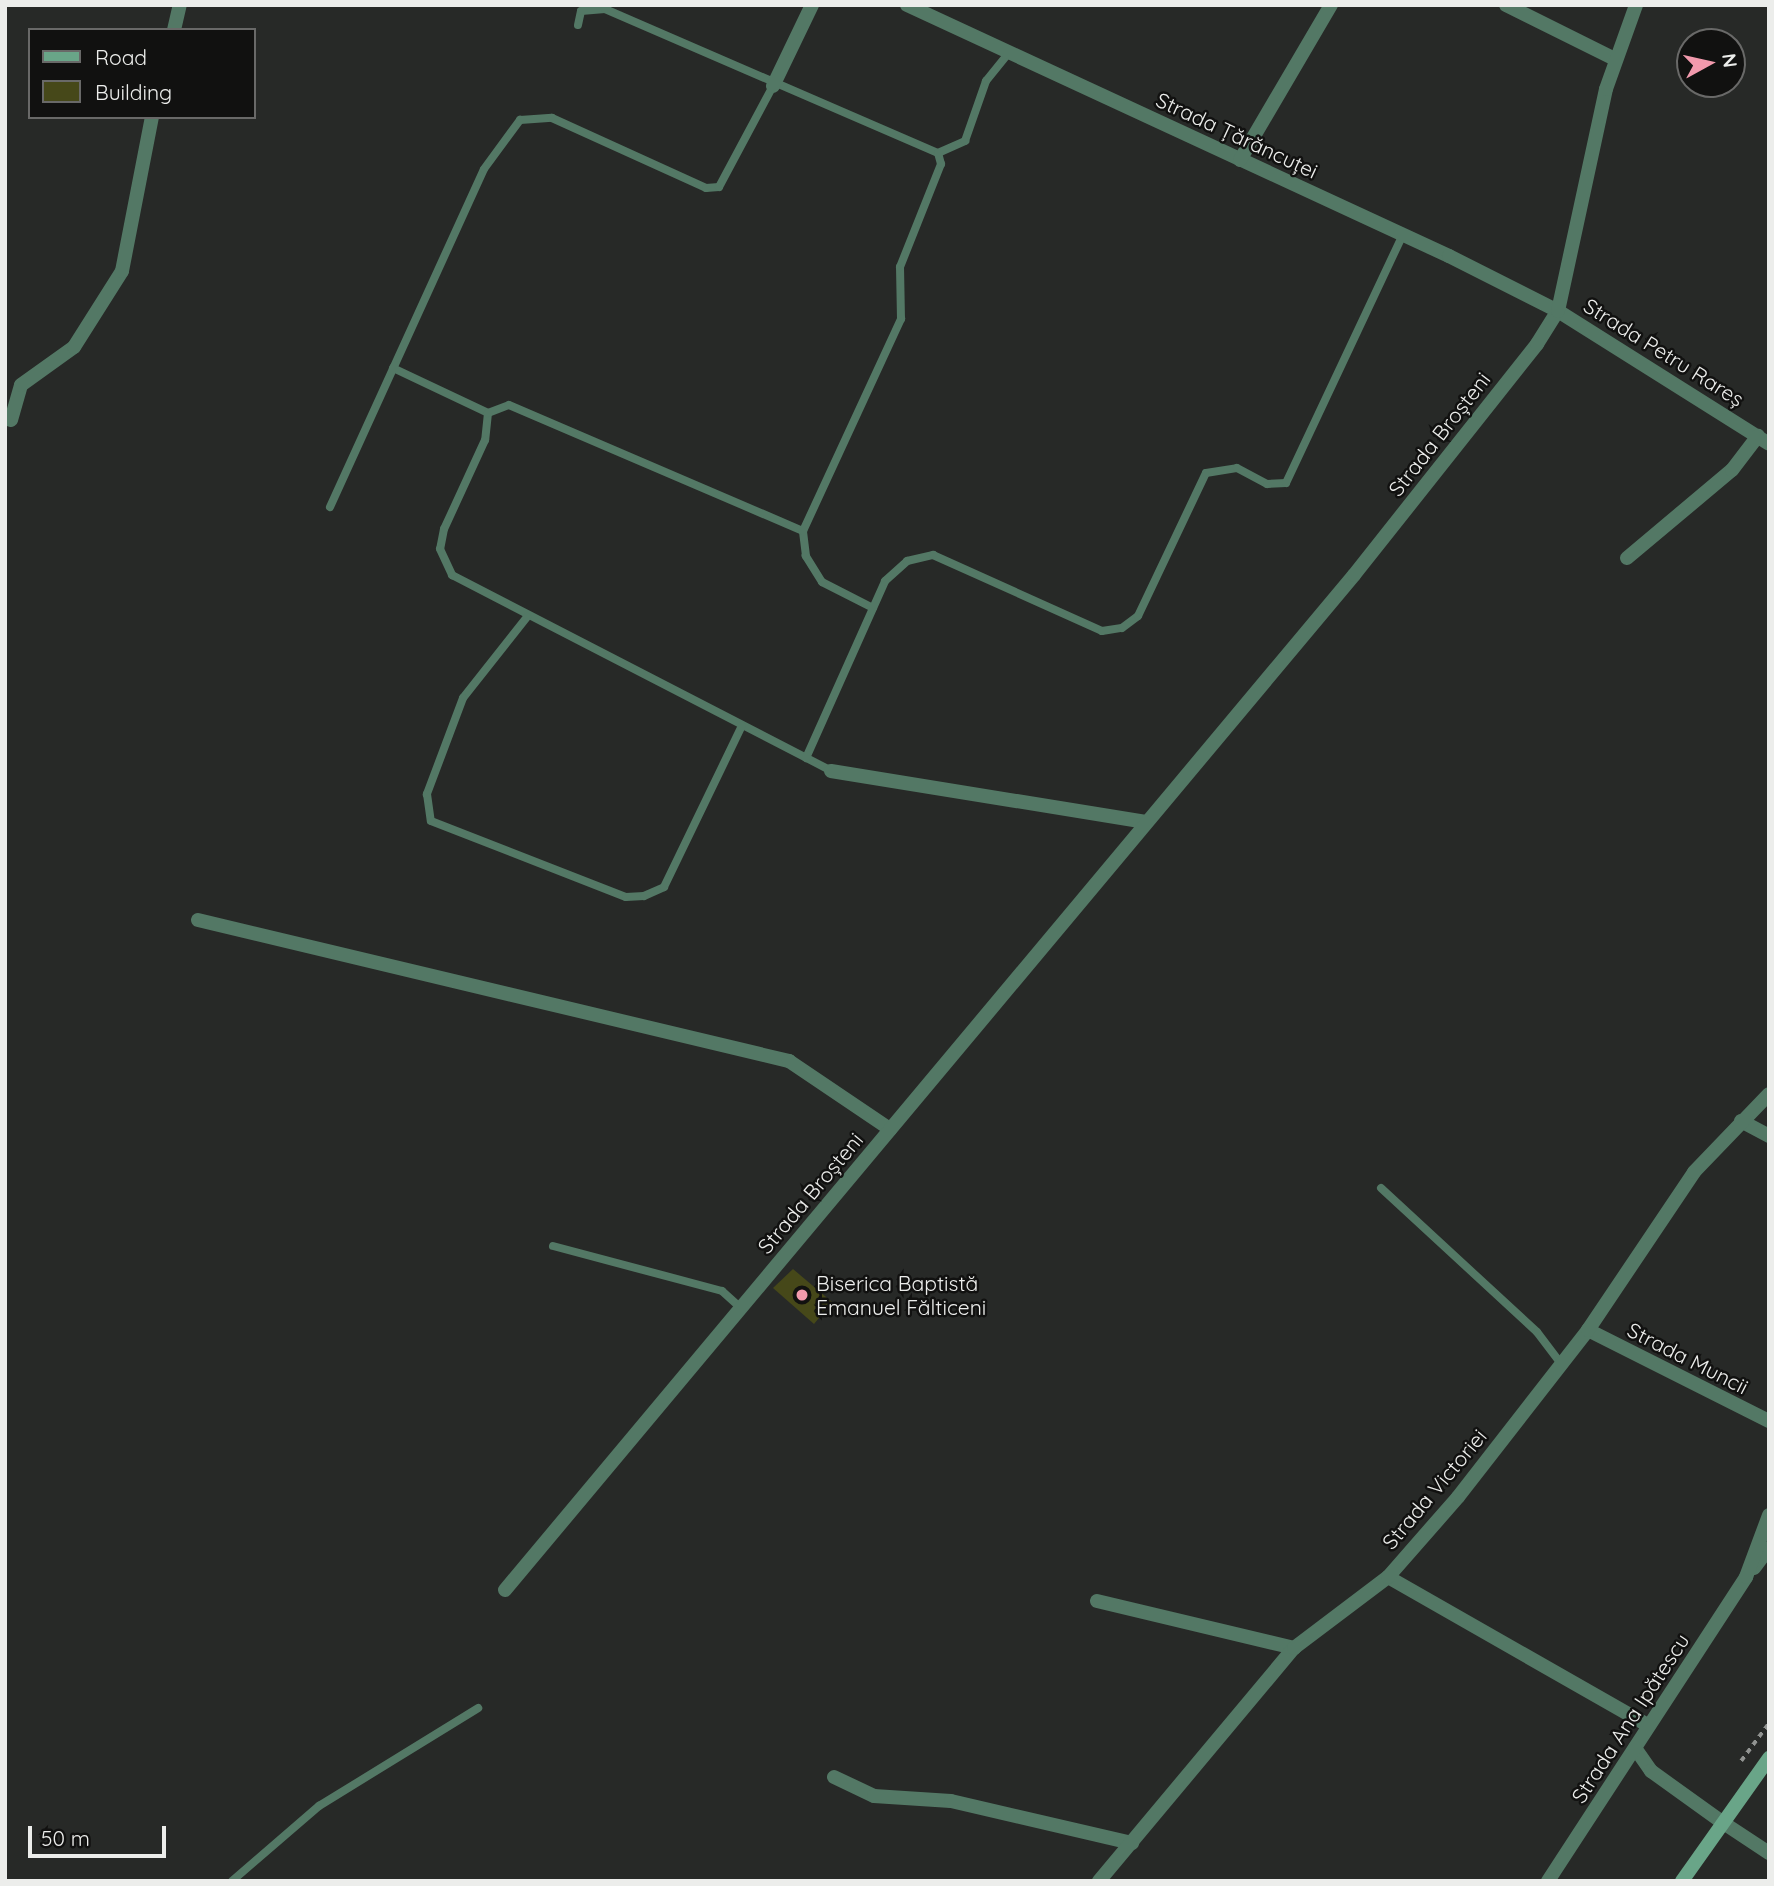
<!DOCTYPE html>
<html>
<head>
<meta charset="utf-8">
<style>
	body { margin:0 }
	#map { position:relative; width:1774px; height:1886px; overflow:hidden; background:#272927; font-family:Quicksand,sans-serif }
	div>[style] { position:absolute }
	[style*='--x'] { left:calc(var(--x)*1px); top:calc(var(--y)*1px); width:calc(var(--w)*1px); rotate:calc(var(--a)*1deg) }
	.building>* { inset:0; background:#464819 }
	.path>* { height:3.5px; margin-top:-1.75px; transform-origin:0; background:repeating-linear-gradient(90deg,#919391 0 5px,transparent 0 10px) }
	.service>* { height:8px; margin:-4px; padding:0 4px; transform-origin:4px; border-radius:4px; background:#537865 }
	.minor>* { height:14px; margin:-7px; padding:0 7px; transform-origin:7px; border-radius:7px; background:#537865 }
	.tertiary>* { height:14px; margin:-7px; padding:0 7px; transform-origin:7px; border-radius:7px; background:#537865 }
	.secondary>* { height:14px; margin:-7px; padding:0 7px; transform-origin:7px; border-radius:7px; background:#69a588 }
	.dots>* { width:19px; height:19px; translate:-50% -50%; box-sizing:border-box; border:4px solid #111110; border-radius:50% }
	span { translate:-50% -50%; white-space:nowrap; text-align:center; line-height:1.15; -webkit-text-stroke:5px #111110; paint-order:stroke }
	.street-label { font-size:21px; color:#ecedeb }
	.poi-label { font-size:21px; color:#ecedeb }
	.left { translate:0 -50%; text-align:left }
	.frame { position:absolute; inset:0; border:7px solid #ecedeb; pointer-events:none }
	.legend { position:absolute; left:28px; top:28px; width:228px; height:91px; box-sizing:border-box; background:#111110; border:2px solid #696968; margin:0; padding:9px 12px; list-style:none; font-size:21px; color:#ecedeb }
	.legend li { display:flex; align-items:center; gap:14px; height:35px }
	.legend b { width:35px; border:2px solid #696968 }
	.north { position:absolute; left:1676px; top:28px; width:70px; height:70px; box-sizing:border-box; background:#111110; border:2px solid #696968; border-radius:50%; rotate:82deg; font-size:19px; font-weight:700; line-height:28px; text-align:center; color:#ecedeb }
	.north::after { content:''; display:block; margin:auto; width:24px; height:32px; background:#f29aad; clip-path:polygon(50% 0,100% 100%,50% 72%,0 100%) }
	.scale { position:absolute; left:28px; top:1826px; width:138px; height:32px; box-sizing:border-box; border:4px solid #ecedeb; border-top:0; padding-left:9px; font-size:21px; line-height:24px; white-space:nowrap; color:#ecedeb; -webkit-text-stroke:5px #111110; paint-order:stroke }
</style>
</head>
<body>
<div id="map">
	<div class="building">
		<div style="clip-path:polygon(793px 1269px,832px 1302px,814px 1324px,773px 1288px)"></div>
	</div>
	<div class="path">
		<div style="--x:1741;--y:1761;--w:47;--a:-53.6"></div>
	</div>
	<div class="service">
		<div style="--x:578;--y:25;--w:14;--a:-78"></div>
		<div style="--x:581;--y:11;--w:24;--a:-5"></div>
		<div style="--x:605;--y:9;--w:363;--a:23.4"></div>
		<div style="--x:938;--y:153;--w:30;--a:-24"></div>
		<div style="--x:965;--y:141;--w:64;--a:-70.7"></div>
		<div style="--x:986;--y:81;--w:36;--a:-51"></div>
		<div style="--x:393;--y:368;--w:105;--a:25.3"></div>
		<div style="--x:488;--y:413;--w:27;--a:96"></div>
		<div style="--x:485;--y:440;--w:98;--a:114.7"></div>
		<div style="--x:444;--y:529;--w:20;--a:101"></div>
		<div style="--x:440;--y:549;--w:29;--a:65"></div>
		<div style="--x:452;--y:575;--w:427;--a:27.3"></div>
		<div style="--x:488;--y:413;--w:22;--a:-21"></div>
		<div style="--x:509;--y:405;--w:320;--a:23.2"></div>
		<div style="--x:330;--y:507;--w:371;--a:-65.5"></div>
		<div style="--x:484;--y:169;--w:61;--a:-53.7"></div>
		<div style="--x:520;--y:120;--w:32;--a:-4"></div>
		<div style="--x:552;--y:118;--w:169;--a:24.4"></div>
		<div style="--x:706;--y:188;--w:13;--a:-4"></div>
		<div style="--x:719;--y:187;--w:115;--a:-61.9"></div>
		<div style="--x:873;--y:608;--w:57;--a:-153"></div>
		<div style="--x:822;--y:582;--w:31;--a:-122"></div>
		<div style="--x:806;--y:556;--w:25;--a:-97"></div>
		<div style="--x:803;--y:531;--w:234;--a:-65.2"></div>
		<div style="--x:901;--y:319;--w:52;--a:-91.1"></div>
		<div style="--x:900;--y:267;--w:111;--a:-68.3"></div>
		<div style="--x:941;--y:164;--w:11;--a:-105"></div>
		<div style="--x:527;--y:617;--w:103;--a:128.3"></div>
		<div style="--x:463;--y:698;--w:103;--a:110.6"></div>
		<div style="--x:427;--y:794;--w:27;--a:82"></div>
		<div style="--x:431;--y:821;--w:209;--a:21.3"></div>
		<div style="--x:626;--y:897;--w:18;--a:-3"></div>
		<div style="--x:644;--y:896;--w:22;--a:-24"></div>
		<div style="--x:664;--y:887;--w:179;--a:-64.2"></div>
		<div style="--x:806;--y:758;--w:194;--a:-65.9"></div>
		<div style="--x:885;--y:581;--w:30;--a:-42"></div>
		<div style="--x:907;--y:561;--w:27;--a:-13"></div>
		<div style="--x:933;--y:555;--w:185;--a:24.2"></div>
		<div style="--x:1102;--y:631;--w:20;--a:-9"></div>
		<div style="--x:1122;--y:628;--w:20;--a:-37"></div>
		<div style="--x:1138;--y:616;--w:158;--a:-64.6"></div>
		<div style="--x:1206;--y:473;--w:31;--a:-9"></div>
		<div style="--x:1237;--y:468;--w:34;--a:28"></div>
		<div style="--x:1267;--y:484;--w:19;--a:-3"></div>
		<div style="--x:1286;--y:483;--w:275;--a:-64.8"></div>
		<div style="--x:1381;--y:1188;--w:212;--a:42.7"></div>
		<div style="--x:1537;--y:1332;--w:41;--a:52.9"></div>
		<div style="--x:553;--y:1246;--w:175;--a:14.9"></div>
		<div style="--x:722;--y:1291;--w:25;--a:42"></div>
		<div style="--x:232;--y:1881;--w:115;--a:-40.8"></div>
		<div style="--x:319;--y:1806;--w:187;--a:-31.6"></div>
	</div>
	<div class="minor">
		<div style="--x:907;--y:5;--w:597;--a:24.85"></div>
		<div style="--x:1449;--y:256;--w:122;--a:26.8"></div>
		<div style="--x:1558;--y:311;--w:249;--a:32.2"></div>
		<div style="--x:1506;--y:5;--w:122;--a:26.4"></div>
		<div style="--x:174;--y:30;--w:26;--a:-77"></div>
		<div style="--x:773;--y:86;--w:90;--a:-64.3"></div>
		<div style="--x:1240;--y:160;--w:180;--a:-59.6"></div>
		<div style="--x:11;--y:420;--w:36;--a:-74"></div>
		<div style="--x:21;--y:385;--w:65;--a:-35.6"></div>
		<div style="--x:74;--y:347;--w:90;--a:-57.7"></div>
		<div style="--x:122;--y:271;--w:157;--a:-79"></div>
		<div style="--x:1627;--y:558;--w:137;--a:-40"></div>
		<div style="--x:1732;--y:470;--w:43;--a:-52.6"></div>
		<div style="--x:831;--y:771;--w:319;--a:9.2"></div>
		<div style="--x:198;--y:920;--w:608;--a:13.42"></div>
		<div style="--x:789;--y:1061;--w:122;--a:34"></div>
		<div style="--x:1741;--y:1121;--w:32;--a:28"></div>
		<div style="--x:1588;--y:1330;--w:203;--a:26.7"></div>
		<div style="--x:1754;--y:1568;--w:25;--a:-53"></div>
		<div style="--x:1388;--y:1577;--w:298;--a:29.7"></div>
		<div style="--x:505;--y:1590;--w:1323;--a:-50.09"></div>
		<div style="--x:1354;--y:575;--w:295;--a:-51.6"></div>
		<div style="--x:1537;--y:344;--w:39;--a:-58"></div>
		<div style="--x:1558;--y:311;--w:227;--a:-77.8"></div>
		<div style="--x:1606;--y:89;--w:89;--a:-70.3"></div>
		<div style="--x:1097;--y:1601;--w:203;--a:13.4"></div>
		<div style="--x:1635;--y:1748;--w:28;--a:55"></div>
		<div style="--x:1651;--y:1771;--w:87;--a:35.7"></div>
		<div style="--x:834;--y:1777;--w:44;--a:25.4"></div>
		<div style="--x:874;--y:1796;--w:77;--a:3.7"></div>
		<div style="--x:951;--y:1801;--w:186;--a:13.1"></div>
		<div style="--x:1099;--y:1881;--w:304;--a:-50.1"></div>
		<div style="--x:1294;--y:1648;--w:118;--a:-37.1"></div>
		<div style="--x:1388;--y:1577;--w:106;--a:-48.8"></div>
		<div style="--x:1458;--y:1497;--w:212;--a:-52.1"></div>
		<div style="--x:1588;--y:1330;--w:190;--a:-56.1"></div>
		<div style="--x:1694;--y:1172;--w:108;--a:-46.1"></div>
		<div style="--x:1548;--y:1881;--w:363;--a:-56.9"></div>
		<div style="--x:1746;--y:1577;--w:66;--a:-69.6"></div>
	</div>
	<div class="tertiary">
		<div style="--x:1722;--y:1822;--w:56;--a:33.4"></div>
	</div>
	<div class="secondary">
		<div style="--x:1682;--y:1881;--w:151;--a:-54.7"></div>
	</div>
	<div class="dots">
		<div style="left:802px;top:1295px;background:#f29aad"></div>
	</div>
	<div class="street-label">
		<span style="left:1237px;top:135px;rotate:25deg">Strada Țărăncuței</span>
		<span style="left:1664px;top:352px;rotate:32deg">Strada Petru Rareș</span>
		<span style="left:1439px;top:434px;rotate:-52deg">Strada Broșteni</span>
		<span style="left:810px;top:1193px;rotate:-50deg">Strada Broșteni</span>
		<span style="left:1688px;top:1358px;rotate:27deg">Strada Muncii</span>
		<span style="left:1434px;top:1489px;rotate:-50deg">Strada Victoriei</span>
		<span style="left:1630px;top:1718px;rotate:-57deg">Strada Ana Ipătescu</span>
	</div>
	<div class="poi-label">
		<span class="left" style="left:816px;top:1295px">Biserica Baptistă<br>Emanuel Fălticeni</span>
	</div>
	<div class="frame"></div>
	<ul class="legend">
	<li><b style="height:9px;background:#69a588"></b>Road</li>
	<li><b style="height:19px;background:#464819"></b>Building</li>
	</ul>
	<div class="north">N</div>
	<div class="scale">50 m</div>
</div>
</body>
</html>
